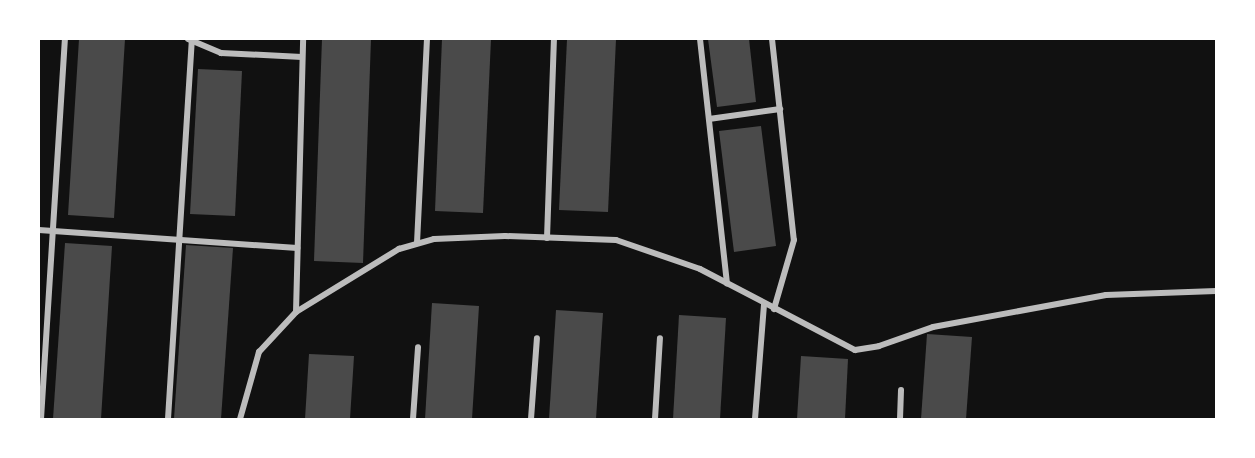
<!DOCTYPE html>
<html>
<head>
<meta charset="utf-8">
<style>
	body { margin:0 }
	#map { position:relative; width:1255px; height:458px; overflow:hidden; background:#111; font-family:Lato,sans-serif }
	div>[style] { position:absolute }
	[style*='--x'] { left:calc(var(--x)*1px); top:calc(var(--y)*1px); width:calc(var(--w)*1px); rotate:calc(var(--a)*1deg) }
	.building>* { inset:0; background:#4a4a4a }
	.minor>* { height:6px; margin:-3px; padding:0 3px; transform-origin:3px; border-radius:3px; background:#bcbcbc }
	span { translate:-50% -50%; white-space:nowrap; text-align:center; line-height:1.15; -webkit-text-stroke:6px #fff; paint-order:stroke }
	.frame { position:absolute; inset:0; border:40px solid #fff; pointer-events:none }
</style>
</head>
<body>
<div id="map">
	<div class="building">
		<div style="clip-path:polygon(79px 39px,125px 39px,114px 218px,68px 215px)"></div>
		<div style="clip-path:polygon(322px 39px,371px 39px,363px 263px,314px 261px)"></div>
		<div style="clip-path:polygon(442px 39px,491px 39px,483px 213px,435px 211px)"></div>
		<div style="clip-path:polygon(567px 39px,616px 39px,608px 212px,559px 210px)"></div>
		<div style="clip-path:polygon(708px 39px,749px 39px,756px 102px,717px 107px)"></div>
		<div style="clip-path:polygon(198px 69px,242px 71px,235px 216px,190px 214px)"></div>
		<div style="clip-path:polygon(761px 126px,776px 246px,734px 252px,719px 131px)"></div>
		<div style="clip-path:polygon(65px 243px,112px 246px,101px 419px,53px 419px)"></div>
		<div style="clip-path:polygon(186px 245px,233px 248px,221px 419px,174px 419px)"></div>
		<div style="clip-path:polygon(432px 303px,479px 306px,472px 419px,425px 419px)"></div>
		<div style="clip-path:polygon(556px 310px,603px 313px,596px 419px,549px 419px)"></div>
		<div style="clip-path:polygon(679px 315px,726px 318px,720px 419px,673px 419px)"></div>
		<div style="clip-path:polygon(927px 334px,972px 337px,966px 419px,921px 419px)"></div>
		<div style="clip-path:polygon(309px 354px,354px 356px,350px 419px,305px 419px)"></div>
		<div style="clip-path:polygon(801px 356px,848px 359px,845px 419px,797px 419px)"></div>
	</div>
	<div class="minor">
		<div style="--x:188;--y:39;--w:36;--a:23"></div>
		<div style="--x:221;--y:53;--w:81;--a:2.8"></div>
		<div style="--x:700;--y:39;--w:246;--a:83.7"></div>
		<div style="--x:772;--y:39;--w:202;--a:83.8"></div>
		<div style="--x:794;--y:240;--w:72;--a:106.2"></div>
		<div style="--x:709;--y:119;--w:72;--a:-8"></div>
		<div style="--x:39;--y:230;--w:259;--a:4"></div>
		<div style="--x:547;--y:238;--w:199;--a:-88"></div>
		<div style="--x:417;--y:243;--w:204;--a:-87.2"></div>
		<div style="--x:296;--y:312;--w:273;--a:-88.5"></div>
		<div style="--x:41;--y:419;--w:381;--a:-86.4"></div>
		<div style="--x:168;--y:419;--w:379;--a:-86.4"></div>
		<div style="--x:240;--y:419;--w:70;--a:-74.2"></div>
		<div style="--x:259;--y:352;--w:54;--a:-47.2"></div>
		<div style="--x:296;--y:312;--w:121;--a:-31.5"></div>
		<div style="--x:399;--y:249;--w:36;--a:-16"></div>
		<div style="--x:434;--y:239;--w:71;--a:-2.4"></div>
		<div style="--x:505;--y:236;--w:111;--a:2.1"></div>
		<div style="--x:616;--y:240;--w:89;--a:19"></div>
		<div style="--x:700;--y:269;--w:175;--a:27.6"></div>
		<div style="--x:855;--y:350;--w:24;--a:-9"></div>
		<div style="--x:879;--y:346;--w:57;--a:-19.4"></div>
		<div style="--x:933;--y:327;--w:176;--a:-10.5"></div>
		<div style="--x:1106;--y:295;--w:110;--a:-2.1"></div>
		<div style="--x:413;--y:419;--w:72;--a:-86"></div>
		<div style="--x:531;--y:419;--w:81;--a:-85.8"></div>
		<div style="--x:655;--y:419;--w:81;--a:-86.5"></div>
		<div style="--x:755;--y:419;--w:115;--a:-85.5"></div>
		<div style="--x:900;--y:419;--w:29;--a:-88"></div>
	</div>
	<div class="frame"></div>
</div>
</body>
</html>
